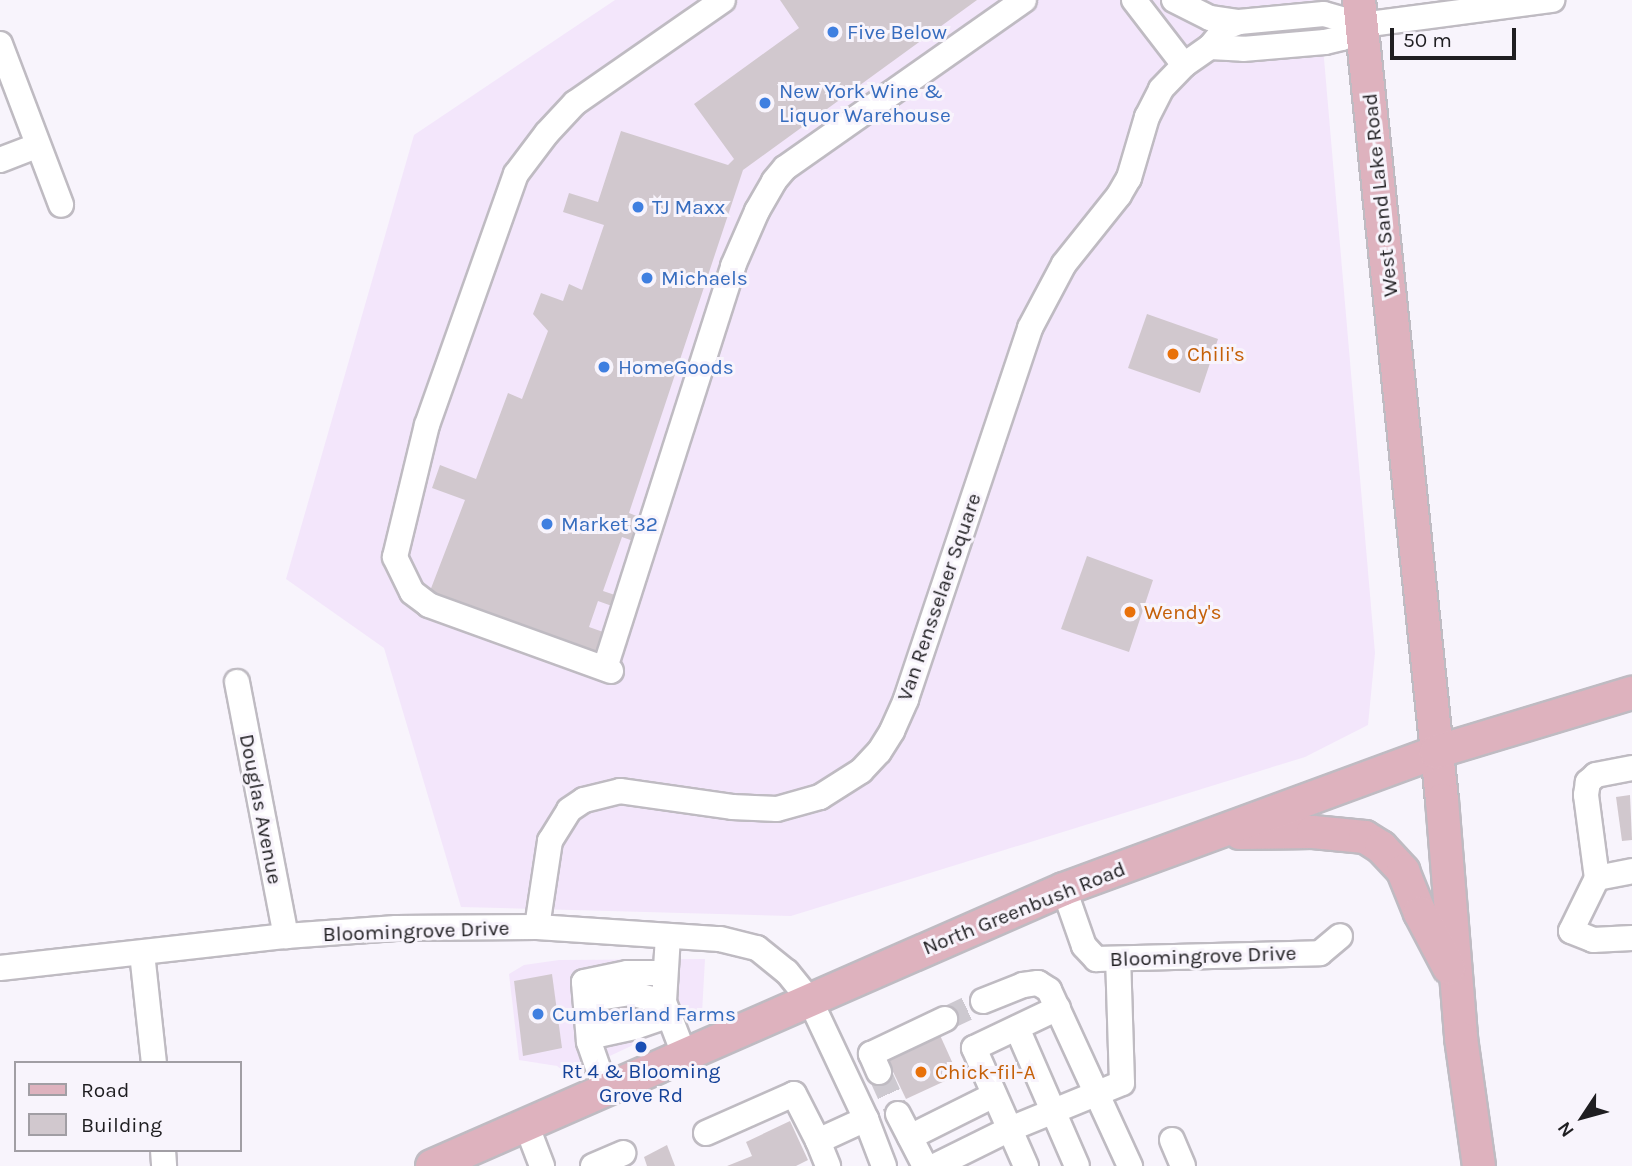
<!DOCTYPE html>
<html>
<head>
<meta charset="utf-8">
<style>
	body { margin:0 }
	#map { position:relative; width:1632px; height:1166px; overflow:hidden; background:#f8f4fc; font-family:Karla,sans-serif }
	div>[style] { position:absolute }
	[style*='--x'] { left:calc(var(--x)*1px); top:calc(var(--y)*1px); width:calc(var(--w)*1px); rotate:calc(var(--a)*1deg) }
	.commercial>* { inset:0; background:#f3e6fb }
	.building>* { inset:0; background:#d1c8ce }
	.minor-tunnel>* { height:24px; margin-top:-12px; transform-origin:0; background:repeating-linear-gradient(90deg,#cdc9d0 0 24px,transparent 0 36px) }
	.roads { filter:drop-shadow(2px 0 #bfbbc2) drop-shadow(-2px 0 #bfbbc2) drop-shadow(0 2px #bfbbc2) drop-shadow(0 -2px #bfbbc2) }
	.minor>* { height:24px; margin:-12px; padding:0 12px; transform-origin:12px; border-radius:12px; background:#fff }
	.major>* { height:32px; margin:-16px; padding:0 16px; transform-origin:16px; border-radius:16px; background:#deb2be }
	.dots>* { width:19px; height:19px; translate:-50% -50%; box-sizing:border-box; border:4px solid #f8f4fc; border-radius:50% }
	span { translate:-50% -50%; white-space:nowrap; text-align:center; line-height:1.15; -webkit-text-stroke:6px #f8f4fc; paint-order:stroke }
	.shop-label { font-size:21px; color:#366cbe }
	.left { translate:0 -50%; text-align:left }
	.street-label { font-size:21px; color:#1f1e21 }
	.food-label { font-size:21px; color:#c56008 }
	.transit-label { font-size:21px; color:#164399 }
	.legend { position:absolute; left:14px; top:1061px; width:228px; height:91px; box-sizing:border-box; background:#f8f4fc; border:2px solid #a19ea4; margin:0; padding:9px 12px; list-style:none; font-size:21px; color:#1f1e21 }
	.legend li { display:flex; align-items:center; gap:14px; height:35px }
	.legend b { width:35px; border:2px solid #a19ea4 }
	.north { position:absolute; left:1548px; top:1082px; width:70px; height:70px; -webkit-text-stroke:5px #f8f4fc; paint-order:stroke; rotate:234deg; font-size:19px; font-weight:700; line-height:28px; text-align:center; color:#1f1e21 }
	.north::after { content:''; display:block; margin:auto; width:24px; height:32px; background:#1f1e21; clip-path:polygon(50% 0,100% 100%,50% 72%,0 100%) }
	.scale { position:absolute; left:1390px; top:28px; width:126px; height:32px; box-sizing:border-box; border:4px solid #1f1e21; border-top:0; padding-left:9px; font-size:21px; line-height:24px; white-space:nowrap; color:#1f1e21; -webkit-text-stroke:5px #f8f4fc; paint-order:stroke }
</style>
</head>
<body>
<div id="map">
	<div class="commercial">
		<div style="clip-path:polygon(615px 0,1319px 0,1375px 653px,1368px 725px,1305px 757px,791px 916px,461px 907px,384px 648px,286px 579px,414px 135px)"></div>
		<div style="clip-path:polygon(705px 959px,702px 1013px,569px 1075px,557px 1066px,519px 1060px,509px 974px,524px 965px,559px 960px)"></div>
	</div>
	<div class="building">
		<div style="clip-path:polygon(780px 0,977px 0,743px 170px,629px 513px,644px 519px,636px 542px,622px 537px,603px 591px,615px 595px,612px 606px,598px 601px,589px 627px,606px 633px,599px 655px,430px 591px,465px 500px,432px 488px,440px 465px,476px 479px,508px 393px,522px 399px,548px 331px,533px 314px,541px 293px,563px 301px,569px 284px,582px 290px,604px 225px,563px 212px,569px 193px,598px 202px,621px 131px,728px 165px,734px 159px,694px 104px,799px 28px)"></div>
		<div style="clip-path:polygon(1147px 314px,1218px 339px,1200px 393px,1128px 368px)"></div>
		<div style="clip-path:polygon(1087px 556px,1153px 580px,1129px 652px,1061px 629px)"></div>
		<div style="clip-path:polygon(1630px 795px,1632px 840px,1622px 841px,1616px 797px)"></div>
		<div style="clip-path:polygon(627px 968px,636px 1030px,607px 1035px,596px 974px)"></div>
		<div style="clip-path:polygon(552px 974px,562px 1048px,523px 1056px,514px 981px)"></div>
		<div style="clip-path:polygon(939px 1033px,958px 1075px,906px 1099px,886px 1057px)"></div>
		<div style="clip-path:polygon(790px 1121px,808px 1160px,796px 1166px,727px 1166px,752px 1156px,746px 1142px)"></div>
		<div style="clip-path:polygon(667px 1145px,675px 1166px,647px 1166px,644px 1157px)"></div>
	</div>
	<div class="minor-tunnel">
		<div style="--x:945;--y:1019;--w:42;--a:-25.3"></div>
		<div style="--x:879;--y:1072;--w:46;--a:65.7"></div>
	</div>
	<div class="roads">
		<div class="minor">
			<div style="--x:1134;--y:0;--w:82;--a:52.4"></div>
			<div style="--x:1174;--y:0;--w:40;--a:26.6"></div>
			<div style="--x:1210;--y:18;--w:29;--a:8"></div>
			<div style="--x:0;--y:44;--w:172;--a:69.2"></div>
			<div style="--x:1210;--y:47;--w:33;--a:3"></div>
			<div style="--x:1243;--y:49;--w:82;--a:-4.9"></div>
			<div style="--x:1325;--y:42;--w:17;--a:-13"></div>
			<div style="--x:1342;--y:38;--w:24;--a:-33"></div>
			<div style="--x:1362;--y:25;--w:192;--a:-7.5"></div>
			<div style="--x:0;--y:160;--w:40;--a:-21"></div>
			<div style="--x:605;--y:668;--w:422;--a:-72.3"></div>
			<div style="--x:733;--y:266;--w:60;--a:-66.4"></div>
			<div style="--x:757;--y:211;--w:34;--a:-60"></div>
			<div style="--x:774;--y:181;--w:17;--a:-50"></div>
			<div style="--x:785;--y:168;--w:292;--a:-35.1"></div>
			<div style="--x:611;--y:671;--w:194;--a:-160.1"></div>
			<div style="--x:429;--y:605;--w:21;--a:-143"></div>
			<div style="--x:412;--y:592;--w:39;--a:-116"></div>
			<div style="--x:395;--y:557;--w:136;--a:-76.4"></div>
			<div style="--x:427;--y:425;--w:266;--a:-70.5"></div>
			<div style="--x:516;--y:174;--w:51;--a:-52.9"></div>
			<div style="--x:547;--y:133;--w:41;--a:-47"></div>
			<div style="--x:575;--y:103;--w:180;--a:-34.8"></div>
			<div style="--x:237;--y:682;--w:259;--a:79.1"></div>
			<div style="--x:1632;--y:768;--w:37;--a:169"></div>
			<div style="--x:1596;--y:775;--w:11;--a:139"></div>
			<div style="--x:1588;--y:782;--w:13;--a:99"></div>
			<div style="--x:1586;--y:795;--w:84;--a:82.5"></div>
			<div style="--x:1597;--y:878;--w:59;--a:116.1"></div>
			<div style="--x:1571;--y:931;--w:24;--a:22"></div>
			<div style="--x:1593;--y:940;--w:39;--a:-3"></div>
			<div style="--x:1597;--y:878;--w:36;--a:-11"></div>
			<div style="--x:1064;--y:889;--w:60;--a:70.7"></div>
			<div style="--x:1084;--y:946;--w:18;--a:47"></div>
			<div style="--x:1096;--y:959;--w:224;--a:-1.5"></div>
			<div style="--x:1320;--y:953;--w:26;--a:-40"></div>
			<div style="--x:537;--y:927;--w:87;--a:-81.4"></div>
			<div style="--x:550;--y:841;--w:36;--a:-58"></div>
			<div style="--x:569;--y:810;--w:18;--a:-34"></div>
			<div style="--x:584;--y:800;--w:37;--a:-14"></div>
			<div style="--x:620;--y:791;--w:113;--a:8.1"></div>
			<div style="--x:732;--y:807;--w:45;--a:2.5"></div>
			<div style="--x:777;--y:809;--w:45;--a:-15.6"></div>
			<div style="--x:820;--y:797;--w:49;--a:-32.4"></div>
			<div style="--x:861;--y:771;--w:26;--a:-47"></div>
			<div style="--x:879;--y:752;--w:25;--a:-58"></div>
			<div style="--x:892;--y:731;--w:35;--a:-66"></div>
			<div style="--x:906;--y:699;--w:391;--a:-71.5"></div>
			<div style="--x:1030;--y:328;--w:72;--a:-62"></div>
			<div style="--x:1064;--y:264;--w:88;--a:-51.4"></div>
			<div style="--x:1119;--y:195;--w:20;--a:-60"></div>
			<div style="--x:1129;--y:178;--w:64;--a:-73.6"></div>
			<div style="--x:1147;--y:117;--w:31;--a:-63"></div>
			<div style="--x:1161;--y:89;--w:33;--a:-46"></div>
			<div style="--x:1184;--y:65;--w:32;--a:-35"></div>
			<div style="--x:1210;--y:47;--w:26;--a:-51"></div>
			<div style="--x:1226;--y:27;--w:14;--a:-21"></div>
			<div style="--x:1239;--y:22;--w:85;--a:-5.4"></div>
			<div style="--x:1324;--y:14;--w:40;--a:16"></div>
			<div style="--x:668;--y:936;--w:66;--a:93.5"></div>
			<div style="--x:664;--y:1002;--w:56;--a:69"></div>
			<div style="--x:142;--y:953;--w:111;--a:83.8"></div>
			<div style="--x:0;--y:968;--w:288;--a:-6.4"></div>
			<div style="--x:286;--y:936;--w:110;--a:-4.2"></div>
			<div style="--x:396;--y:928;--w:141;--a:-0.4"></div>
			<div style="--x:537;--y:927;--w:183;--a:3.8"></div>
			<div style="--x:720;--y:939;--w:38;--a:14"></div>
			<div style="--x:757;--y:948;--w:38;--a:39"></div>
			<div style="--x:787;--y:972;--w:36;--a:51"></div>
			<div style="--x:810;--y:1000;--w:132;--a:64.8"></div>
			<div style="--x:866;--y:1119;--w:50;--a:69"></div>
			<div style="--x:586;--y:1000;--w:45;--a:-9"></div>
			<div style="--x:630;--y:993;--w:35;--a:15"></div>
			<div style="--x:983;--y:1001;--w:43;--a:-21.8"></div>
			<div style="--x:1023;--y:985;--w:15;--a:-8"></div>
			<div style="--x:1038;--y:983;--w:13;--a:32"></div>
			<div style="--x:1049;--y:990;--w:194;--a:65.3"></div>
			<div style="--x:1017;--y:1028;--w:150;--a:66.5"></div>
			<div style="--x:589;--y:1037;--w:47;--a:-12.3"></div>
			<div style="--x:635;--y:1027;--w:34;--a:-19"></div>
			<div style="--x:879;--y:1072;--w:20;--a:-114"></div>
			<div style="--x:871;--y:1054;--w:82;--a:-25.3"></div>
			<div style="--x:605;--y:1088;--w:49;--a:-109.2"></div>
			<div style="--x:589;--y:1042;--w:60;--a:-94.8"></div>
			<div style="--x:584;--y:982;--w:44;--a:-11.8"></div>
			<div style="--x:627;--y:973;--w:38;--a:0"></div>
			<div style="--x:898;--y:1114;--w:59;--a:62.6"></div>
			<div style="--x:526;--y:1124;--w:45;--a:69.1"></div>
			<div style="--x:706;--y:1133;--w:96;--a:-23.9"></div>
			<div style="--x:794;--y:1094;--w:53;--a:62.9"></div>
			<div style="--x:818;--y:1141;--w:53;--a:-24.6"></div>
			<div style="--x:910;--y:1137;--w:94;--a:-26.6"></div>
			<div style="--x:1172;--y:1140;--w:28;--a:67"></div>
			<div style="--x:818;--y:1141;--w:27;--a:68"></div>
			<div style="--x:163;--y:1150;--w:16;--a:86"></div>
			<div style="--x:593;--y:1166;--w:33;--a:-23"></div>
			<div style="--x:935;--y:1166;--w:84;--a:-26.3"></div>
			<div style="--x:1010;--y:1129;--w:121;--a:-22.3"></div>
			<div style="--x:1122;--y:1083;--w:124;--a:-91.8"></div>
			<div style="--x:1026;--y:1166;--w:129;--a:-113.8"></div>
			<div style="--x:974;--y:1048;--w:93;--a:-25.5"></div>
		</div>
		<div class="major">
			<div style="--x:1359;--y:0;--w:804;--a:84.08"></div>
			<div style="--x:1442;--y:800;--w:239;--a:85.4"></div>
			<div style="--x:1461;--y:1038;--w:129;--a:82"></div>
			<div style="--x:1240;--y:833;--w:73;--a:-0.8"></div>
			<div style="--x:1313;--y:832;--w:52;--a:5.5"></div>
			<div style="--x:1365;--y:837;--w:19;--a:32"></div>
			<div style="--x:1381;--y:847;--w:33;--a:47"></div>
			<div style="--x:1403;--y:871;--w:45;--a:68"></div>
			<div style="--x:1420;--y:913;--w:62;--a:62.2"></div>
			<div style="--x:432;--y:1166;--w:690;--a:-23.67"></div>
			<div style="--x:1064;--y:889;--w:396;--a:-20.2"></div>
			<div style="--x:1436;--y:752;--w:205;--a:-16.8"></div>
		</div>
	</div>
	<div class="dots">
		<div style="left:833px;top:32px;background:#3f7fe0"></div>
		<div style="left:765px;top:103px;background:#3f7fe0"></div>
		<div style="left:638px;top:207px;background:#3f7fe0"></div>
		<div style="left:647px;top:278px;background:#3f7fe0"></div>
		<div style="left:1173px;top:354px;background:#e8710a"></div>
		<div style="left:604px;top:367px;background:#3f7fe0"></div>
		<div style="left:547px;top:524px;background:#3f7fe0"></div>
		<div style="left:1130px;top:612px;background:#e8710a"></div>
		<div style="left:538px;top:1014px;background:#3f7fe0"></div>
		<div style="left:641px;top:1047px;background:#1a4fb4"></div>
		<div style="left:921px;top:1072px;background:#e8710a"></div>
	</div>
	<div class="shop-label">
		<span class="left" style="left:847px;top:32px">Five Below</span>
		<span class="left" style="left:779px;top:103px">New York Wine &amp;<br>Liquor Warehouse</span>
		<span class="left" style="left:652px;top:207px">TJ Maxx</span>
		<span class="left" style="left:661px;top:278px">Michaels</span>
		<span class="left" style="left:618px;top:367px">HomeGoods</span>
		<span class="left" style="left:561px;top:524px">Market 32</span>
		<span class="left" style="left:552px;top:1014px">Cumberland Farms</span>
	</div>
	<div class="street-label">
		<span style="left:1380px;top:195px;rotate:-96deg">West Sand Lake Road</span>
		<span style="left:939px;top:597px;rotate:-71deg">Van Rensselaer Square</span>
		<span style="left:261px;top:809px;rotate:79deg">Douglas Avenue</span>
		<span style="left:1024px;top:908px;rotate:-22deg">North Greenbush Road</span>
		<span style="left:416px;top:931px;rotate:-2deg">Bloomingrove Drive</span>
		<span style="left:1203px;top:956px;rotate:-2deg">Bloomingrove Drive</span>
	</div>
	<div class="food-label">
		<span class="left" style="left:1187px;top:354px">Chili's</span>
		<span class="left" style="left:1144px;top:612px">Wendy's</span>
		<span class="left" style="left:935px;top:1072px">Chick-fil-A</span>
	</div>
	<div class="transit-label">
		<span style="left:641px;top:1083px">Rt 4 &amp; Blooming<br>Grove Rd</span>
	</div>
	<ul class="legend">
	<li><b style="height:9px;background:#deb2be"></b>Road</li>
	<li><b style="height:19px;background:#d1c8ce"></b>Building</li>
	</ul>
	<div class="north">N</div>
	<div class="scale">50 m</div>
</div>
</body>
</html>
